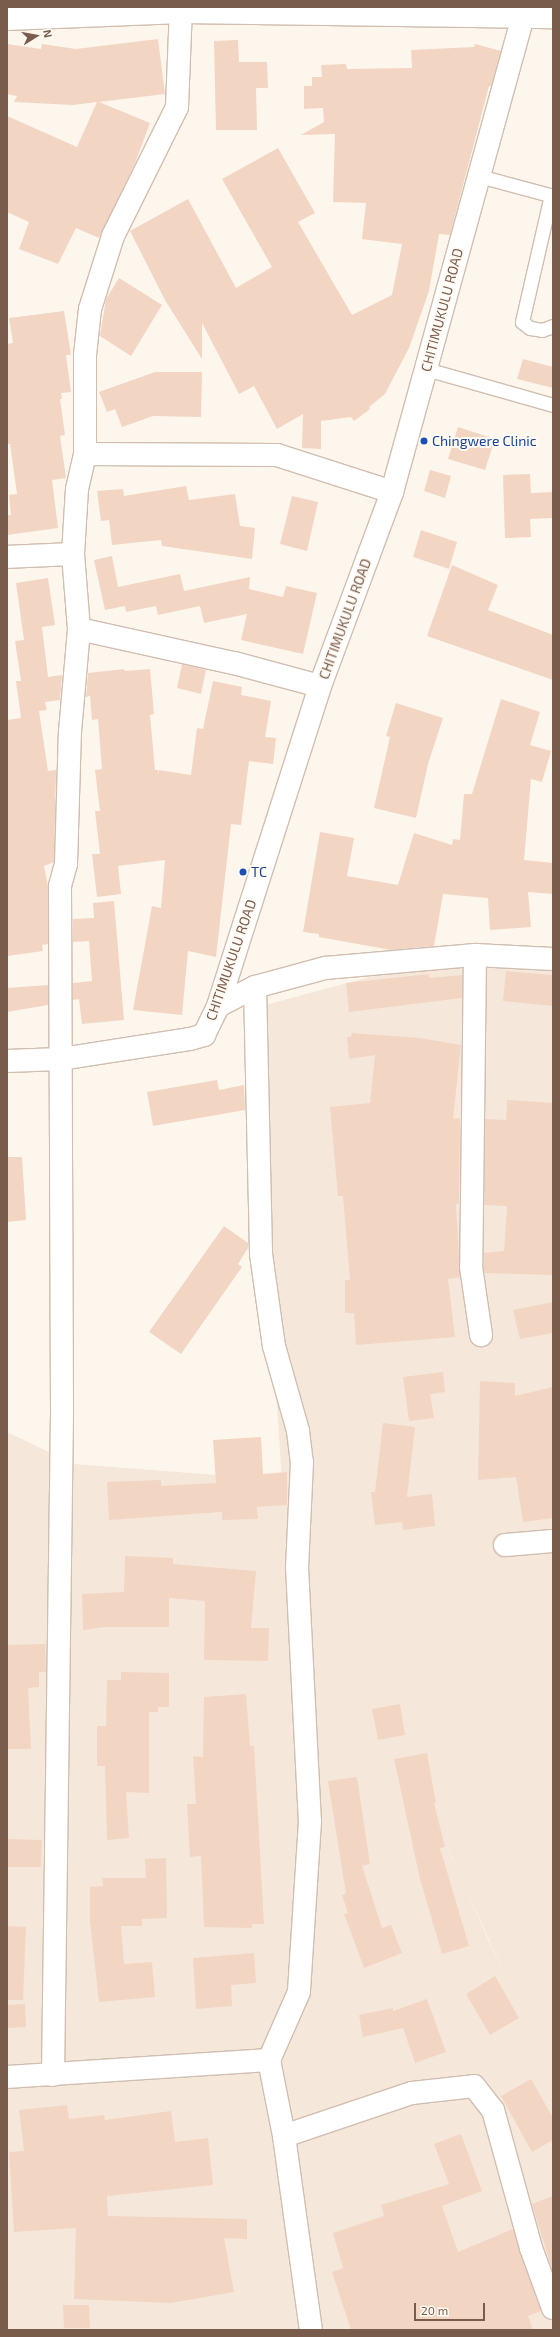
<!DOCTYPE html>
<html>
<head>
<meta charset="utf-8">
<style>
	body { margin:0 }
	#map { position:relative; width:560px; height:2337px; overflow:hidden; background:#fdf6ec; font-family:"Exo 2",sans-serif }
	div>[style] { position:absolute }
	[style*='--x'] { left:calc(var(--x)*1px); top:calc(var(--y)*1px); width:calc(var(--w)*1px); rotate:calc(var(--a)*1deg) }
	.residential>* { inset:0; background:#f5e8da }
	.building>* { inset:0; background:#f3d5c3 }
	.roads { filter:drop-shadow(1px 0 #d1beb0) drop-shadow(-1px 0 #d1beb0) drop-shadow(0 1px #d1beb0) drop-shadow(0 -1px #d1beb0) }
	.service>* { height:13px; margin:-6.5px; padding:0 6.5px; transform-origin:6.5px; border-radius:6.5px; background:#fff }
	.minor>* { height:22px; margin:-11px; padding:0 11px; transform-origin:11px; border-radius:11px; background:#fff }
	.tertiary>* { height:22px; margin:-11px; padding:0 11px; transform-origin:11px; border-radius:11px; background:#fff }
	.dots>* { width:11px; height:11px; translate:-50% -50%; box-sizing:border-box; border:2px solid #fffaf3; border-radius:50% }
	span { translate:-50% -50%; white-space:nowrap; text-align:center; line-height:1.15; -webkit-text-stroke:4px #fffaf3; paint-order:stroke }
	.street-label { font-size:14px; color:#7a5c4d }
	.transit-label { font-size:14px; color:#164399 }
	.left { translate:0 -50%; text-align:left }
	.frame { position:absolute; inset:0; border:8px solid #7a5c4d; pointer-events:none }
	.north { position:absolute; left:16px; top:16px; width:40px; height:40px; -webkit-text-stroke:3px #fffaf3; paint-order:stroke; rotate:79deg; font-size:11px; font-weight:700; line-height:16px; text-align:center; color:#7a5c4d }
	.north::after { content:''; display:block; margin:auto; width:14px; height:18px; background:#7a5c4d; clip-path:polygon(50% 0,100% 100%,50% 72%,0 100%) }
	.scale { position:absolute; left:414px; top:2303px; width:71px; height:18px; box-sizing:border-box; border:2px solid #7a5c4d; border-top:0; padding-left:5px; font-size:12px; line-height:14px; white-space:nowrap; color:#7a5c4d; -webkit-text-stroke:3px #fffaf3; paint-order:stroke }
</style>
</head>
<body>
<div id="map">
	<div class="residential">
		<div style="clip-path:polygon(evenodd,553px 955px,553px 2330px,7px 2330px,7px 1432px,74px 1464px,282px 1480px,250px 1009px,388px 972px,553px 955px,449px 1850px,449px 1851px,504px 1973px,487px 1937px,449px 1850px)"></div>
	</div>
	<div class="building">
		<div style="clip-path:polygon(158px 39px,165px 94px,99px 102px,150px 123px,135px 163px,99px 238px,76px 228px,58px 264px,19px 249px,29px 222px,7px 212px,7px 116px,77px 147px,97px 102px,73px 105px,14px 102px,17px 96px,7px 94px,7px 44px,41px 49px,42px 44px,76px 49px)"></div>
		<div style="clip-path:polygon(238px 40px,239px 62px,267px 62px,268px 88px,256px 88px,257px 130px,216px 130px,214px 41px)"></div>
		<div style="clip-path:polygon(475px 44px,501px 51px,491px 86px,489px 86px,450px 235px,439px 234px,429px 291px,409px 348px,385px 394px,369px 407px,370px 409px,354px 421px,351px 417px,321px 421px,321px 449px,302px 448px,303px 414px,277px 429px,254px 386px,239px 394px,202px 323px,202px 359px,165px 300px,130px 231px,188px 199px,236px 288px,272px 267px,222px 179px,278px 148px,315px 213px,298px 222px,352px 315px,392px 295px,402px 244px,362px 239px,366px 203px,333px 202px,335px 134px,301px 135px,324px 122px,323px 108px,304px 109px,304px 86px,312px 86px,312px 77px,322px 77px,321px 65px,346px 64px,347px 69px,412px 68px,411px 50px,474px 47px)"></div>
		<div style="clip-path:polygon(119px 278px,162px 305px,131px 356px,100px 336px,106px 299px)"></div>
		<div style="clip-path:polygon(64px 311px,71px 355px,66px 355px,71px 392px,61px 393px,62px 399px,60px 399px,65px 435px,60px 436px,66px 478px,52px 480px,58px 528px,7px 535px,7px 515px,11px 515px,9px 495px,17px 494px,10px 444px,7px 444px,7px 344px,13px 343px,9px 318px)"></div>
		<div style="clip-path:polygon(523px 359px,553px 367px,553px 388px,517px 379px)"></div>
		<div style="clip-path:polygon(155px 372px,202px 372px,201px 417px,153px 416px,122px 427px,115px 409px,107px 412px,99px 392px)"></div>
		<div style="clip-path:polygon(458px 427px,495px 439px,485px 470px,448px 459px)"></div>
		<div style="clip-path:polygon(430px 470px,451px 476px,445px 498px,424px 491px)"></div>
		<div style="clip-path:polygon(530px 474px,531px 493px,553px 492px,553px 518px,530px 519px,531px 537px,505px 538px,503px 475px)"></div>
		<div style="clip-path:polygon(186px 486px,189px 500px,235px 494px,240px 526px,255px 528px,252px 559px,162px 546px,161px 540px,112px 545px,109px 520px,101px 521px,97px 491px,123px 489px,124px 496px)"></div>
		<div style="clip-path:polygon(292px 496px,318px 502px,307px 551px,280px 544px)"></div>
		<div style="clip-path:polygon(421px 530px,457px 542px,449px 569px,413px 557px)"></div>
		<div style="clip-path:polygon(112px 556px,118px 587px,180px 574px,184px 591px,250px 577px,249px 589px,283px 597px,286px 586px,317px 593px,303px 654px,241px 640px,247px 614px,204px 623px,200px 606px,158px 615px,156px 606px,126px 612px,125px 606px,105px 610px,94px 560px)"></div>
		<div style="clip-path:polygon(452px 565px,498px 585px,488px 610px,553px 635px,553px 680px,427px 636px)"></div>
		<div style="clip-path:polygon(48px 578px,55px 625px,42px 627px,48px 677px,62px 675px,60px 700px,45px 702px,47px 710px,39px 711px,48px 771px,56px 770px,56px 773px,54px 862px,44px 866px,48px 886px,48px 944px,42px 945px,43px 951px,7px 956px,7px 720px,21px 718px,16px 681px,21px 681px,15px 641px,24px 640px,16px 583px)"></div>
		<div style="clip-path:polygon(182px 664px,206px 670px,201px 694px,177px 688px)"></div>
		<div style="clip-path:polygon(124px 669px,125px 671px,150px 669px,154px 714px,150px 715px,155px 770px,158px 770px,158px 774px,159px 770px,191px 775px,197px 728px,203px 729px,213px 681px,242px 687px,241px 695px,271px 701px,265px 737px,276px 738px,273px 764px,249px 761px,241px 825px,231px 824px,216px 957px,188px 951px,182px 1015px,133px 1010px,152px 906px,161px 908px,165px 860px,118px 866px,121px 894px,97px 897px,92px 854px,100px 854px,95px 811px,100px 811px,95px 770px,102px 769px,98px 719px,92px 720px,90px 696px,86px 697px,88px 673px)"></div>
		<div style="clip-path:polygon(501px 699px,540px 712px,530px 745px,551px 751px,542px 782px,531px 779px,524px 860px,553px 863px,553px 894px,528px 892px,531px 927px,490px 930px,488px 898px,443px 894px,434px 946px,391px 950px,319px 937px,319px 934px,303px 932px,320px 832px,354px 838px,347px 876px,398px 885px,414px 833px,452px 845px,453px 839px,460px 840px,464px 794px,472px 794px)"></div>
		<div style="clip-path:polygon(396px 703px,443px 718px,428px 764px,416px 818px,374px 808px,390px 737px,386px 736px)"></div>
		<div style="clip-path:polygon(114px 901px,124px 1020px,82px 1024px,79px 999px,73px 1000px,73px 983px,92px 981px,89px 941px,73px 942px,73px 919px,94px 918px,93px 903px)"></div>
		<div style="clip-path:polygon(506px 971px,553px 975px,553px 1006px,503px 1001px)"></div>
		<div style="clip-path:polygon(429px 974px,429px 978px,462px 975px,462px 998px,349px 1012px,346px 983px)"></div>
		<div style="clip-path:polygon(48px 985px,48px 1005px,7px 1012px,7px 988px)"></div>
		<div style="clip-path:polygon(351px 1033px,420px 1038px,461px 1045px,453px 1119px,460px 1118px,459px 1204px,456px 1204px,460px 1277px,448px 1279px,455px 1337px,356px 1345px,354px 1313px,345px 1313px,345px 1280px,350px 1280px,343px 1196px,338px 1196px,330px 1107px,370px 1103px,375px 1055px,349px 1059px,347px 1037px,352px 1036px)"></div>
		<div style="clip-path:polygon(217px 1080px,219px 1090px,244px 1085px,245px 1110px,153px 1126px,147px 1092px)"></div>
		<div style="clip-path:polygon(507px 1100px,553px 1103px,553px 1275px,484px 1273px,484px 1253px,504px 1251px,507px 1206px,484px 1205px,485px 1119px,506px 1120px)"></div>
		<div style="clip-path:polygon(7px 1157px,22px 1157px,26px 1220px,7px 1222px)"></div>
		<div style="clip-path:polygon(224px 1226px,248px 1243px,248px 1248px,238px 1264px,242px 1267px,181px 1354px,149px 1332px)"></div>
		<div style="clip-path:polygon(553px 1302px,553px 1333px,520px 1339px,513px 1310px)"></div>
		<div style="clip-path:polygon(443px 1372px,445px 1392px,430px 1394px,434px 1418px,409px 1421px,403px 1377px)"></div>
		<div style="clip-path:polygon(480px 1381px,515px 1383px,515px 1396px,553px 1387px,553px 1518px,523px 1522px,516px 1477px,478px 1480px)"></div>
		<div style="clip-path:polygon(383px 1423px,415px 1427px,407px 1497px,432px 1494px,435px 1526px,403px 1530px,402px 1522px,375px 1525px,371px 1492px,375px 1492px)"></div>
		<div style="clip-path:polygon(261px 1437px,263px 1474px,287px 1472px,287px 1505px,257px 1507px,258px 1519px,222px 1520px,222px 1512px,109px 1520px,107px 1482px,161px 1480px,161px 1486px,216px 1483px,213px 1440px)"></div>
		<div style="clip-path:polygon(125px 1556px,173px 1558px,173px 1564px,256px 1571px,251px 1628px,269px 1628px,268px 1661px,204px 1660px,205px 1601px,169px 1598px,169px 1627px,105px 1627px,83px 1630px,82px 1594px,124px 1592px)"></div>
		<div style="clip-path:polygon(45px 1644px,46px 1672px,39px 1672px,39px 1687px,28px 1688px,31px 1749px,7px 1749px,7px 1645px)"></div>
		<div style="clip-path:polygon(121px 1672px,169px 1673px,169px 1707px,158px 1707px,158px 1712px,149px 1712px,149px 1793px,126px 1792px,129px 1838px,107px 1840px,105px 1766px,97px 1766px,97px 1726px,106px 1726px,107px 1680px,121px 1680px)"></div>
		<div style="clip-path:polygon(246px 1694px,250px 1746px,254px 1746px,264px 1924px,252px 1924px,252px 1928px,204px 1927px,201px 1856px,190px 1857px,187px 1804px,196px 1804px,193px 1756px,203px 1757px,204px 1697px)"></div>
		<div style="clip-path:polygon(400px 1704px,405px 1735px,378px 1740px,372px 1709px)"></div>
		<div style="clip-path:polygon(427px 1753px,436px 1803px,434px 1803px,445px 1847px,440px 1848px,469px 1946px,442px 1954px,420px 1879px,394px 1759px)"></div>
		<div style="clip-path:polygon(357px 1777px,370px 1864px,362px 1866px,382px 1928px,391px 1925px,402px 1953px,364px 1968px,344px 1914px,348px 1913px,342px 1895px,346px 1894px,328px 1781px)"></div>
		<div style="clip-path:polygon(7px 1839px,42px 1840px,41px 1867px,7px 1867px)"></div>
		<div style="clip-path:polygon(166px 1858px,167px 1918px,142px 1919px,142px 1926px,121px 1926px,124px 1964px,152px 1962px,155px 1997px,99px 2002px,90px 1921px,90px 1887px,103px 1886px,102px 1878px,146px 1878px,145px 1859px)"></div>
		<div style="clip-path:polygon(7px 1926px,26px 1927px,23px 2000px,7px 2000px)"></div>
		<div style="clip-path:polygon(254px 1953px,256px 1983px,231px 1985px,232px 2006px,196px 2009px,193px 1958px)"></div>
		<div style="clip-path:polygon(495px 1976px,519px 2018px,490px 2035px,466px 1994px)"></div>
		<div style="clip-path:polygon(427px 1999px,446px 2052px,415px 2063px,403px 2028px,363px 2037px,359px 2015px,393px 2008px,393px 2011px)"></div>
		<div style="clip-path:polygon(25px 2004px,26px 2027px,7px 2028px,7px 2005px)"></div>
		<div style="clip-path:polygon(531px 2079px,553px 2118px,553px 2140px,532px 2152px,501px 2096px)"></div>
		<div style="clip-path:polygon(67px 2105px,69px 2119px,104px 2115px,105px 2120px,171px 2111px,175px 2142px,208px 2138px,213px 2185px,107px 2196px,108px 2216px,247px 2219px,247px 2239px,224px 2238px,234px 2292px,171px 2303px,74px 2299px,76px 2228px,14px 2232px,9px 2152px,24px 2151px,19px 2110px)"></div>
		<div style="clip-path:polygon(461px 2134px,482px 2191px,442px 2206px,458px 2252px,513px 2229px,541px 2311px,528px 2316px,533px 2330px,351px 2330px,332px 2272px,343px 2268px,333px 2233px,384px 2216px,381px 2205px,449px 2184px,434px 2144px)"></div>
		<div style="clip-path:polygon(553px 2196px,553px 2272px,532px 2204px)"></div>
		<div style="clip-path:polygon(63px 2305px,89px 2305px,90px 2328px,64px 2328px)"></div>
	</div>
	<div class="roads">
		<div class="service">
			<div style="--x:479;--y:176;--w:77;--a:15.1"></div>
			<div style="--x:551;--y:195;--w:130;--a:102.9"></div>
			<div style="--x:522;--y:322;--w:10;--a:37"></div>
			<div style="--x:530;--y:328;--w:12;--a:9"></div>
			<div style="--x:542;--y:330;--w:12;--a:-20"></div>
			<div style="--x:426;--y:369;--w:132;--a:15.8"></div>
		</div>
		<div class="minor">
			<div style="--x:7;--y:19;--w:174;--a:-2.3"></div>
			<div style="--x:181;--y:12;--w:372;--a:0.8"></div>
			<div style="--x:85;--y:454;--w:192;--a:0.3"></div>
			<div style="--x:277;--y:455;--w:121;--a:17.8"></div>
			<div style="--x:7;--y:557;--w:66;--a:-2.6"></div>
			<div style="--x:79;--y:629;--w:159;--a:12.4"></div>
			<div style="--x:234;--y:663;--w:89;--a:15"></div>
			<div style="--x:475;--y:955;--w:312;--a:90.7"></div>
			<div style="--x:471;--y:1267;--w:69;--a:81.6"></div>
			<div style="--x:255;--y:987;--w:267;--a:88.7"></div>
			<div style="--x:261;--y:1254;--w:93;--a:82"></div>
			<div style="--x:274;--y:1346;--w:88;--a:74.2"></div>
			<div style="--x:298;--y:1431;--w:31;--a:83"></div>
			<div style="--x:302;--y:1462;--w:105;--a:92.7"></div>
			<div style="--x:297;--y:1567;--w:254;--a:87.1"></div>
			<div style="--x:310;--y:1821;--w:171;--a:93.7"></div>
			<div style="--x:299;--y:1992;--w:74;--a:113.8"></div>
			<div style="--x:269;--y:2060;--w:77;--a:78.8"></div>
			<div style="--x:284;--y:2136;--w:196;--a:82.1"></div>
			<div style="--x:505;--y:1545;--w:48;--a:-4.8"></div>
			<div style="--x:53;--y:2075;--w:665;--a:-89.22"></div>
			<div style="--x:62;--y:1410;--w:524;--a:-90.22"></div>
			<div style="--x:60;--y:886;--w:23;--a:-75"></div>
			<div style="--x:66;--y:864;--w:132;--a:-88.3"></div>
			<div style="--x:70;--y:732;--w:103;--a:-85"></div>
			<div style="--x:79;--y:629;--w:75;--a:-94.6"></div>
			<div style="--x:73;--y:554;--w:65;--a:-86.5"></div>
			<div style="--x:77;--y:489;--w:36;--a:-77"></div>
			<div style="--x:85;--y:454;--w:99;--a:-90"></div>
			<div style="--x:85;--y:355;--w:46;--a:-83.8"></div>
			<div style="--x:90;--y:309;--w:77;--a:-72.5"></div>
			<div style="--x:113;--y:236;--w:144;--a:-63.6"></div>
			<div style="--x:177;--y:107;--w:100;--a:-87.7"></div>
			<div style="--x:7;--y:2077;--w:263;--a:-3.7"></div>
			<div style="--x:284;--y:2136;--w:135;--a:-18.6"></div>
			<div style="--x:412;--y:2093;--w:62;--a:-6.4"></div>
			<div style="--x:474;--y:2086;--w:31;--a:52"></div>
			<div style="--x:493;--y:2110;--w:143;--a:74.6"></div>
			<div style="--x:531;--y:2248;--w:64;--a:69.9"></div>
		</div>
		<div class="tertiary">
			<div style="--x:218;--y:1006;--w:42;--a:-27.2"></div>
			<div style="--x:255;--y:987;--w:73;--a:-15.2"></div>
			<div style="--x:325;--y:968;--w:151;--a:-5"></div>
			<div style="--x:475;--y:955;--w:78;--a:2.9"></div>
			<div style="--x:7;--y:1061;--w:54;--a:-2.1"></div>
			<div style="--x:61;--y:1059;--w:131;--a:-8.8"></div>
			<div style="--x:190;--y:1039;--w:15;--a:-16"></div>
			<div style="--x:204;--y:1035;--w:32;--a:-64"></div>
			<div style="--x:218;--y:1006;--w:336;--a:-72.3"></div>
			<div style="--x:320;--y:686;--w:207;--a:-69.6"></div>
			<div style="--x:392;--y:492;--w:493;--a:-74.6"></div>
			<div style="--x:523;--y:17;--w:10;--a:-90"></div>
		</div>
	</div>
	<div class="dots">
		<div style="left:424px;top:441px;background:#1a4fb4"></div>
		<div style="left:243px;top:872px;background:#1a4fb4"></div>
	</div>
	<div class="street-label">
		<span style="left:442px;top:310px;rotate:-75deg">CHITIMUKULU ROAD</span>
		<span style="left:345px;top:619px;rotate:-70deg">CHITIMUKULU ROAD</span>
		<span style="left:231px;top:960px;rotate:-71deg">CHITIMUKULU ROAD</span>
	</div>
	<div class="transit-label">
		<span class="left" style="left:432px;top:441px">Chingwere Clinic</span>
		<span class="left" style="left:251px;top:872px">TC</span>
	</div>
	<div class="frame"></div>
	<div class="north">N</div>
	<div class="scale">20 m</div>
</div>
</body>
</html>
